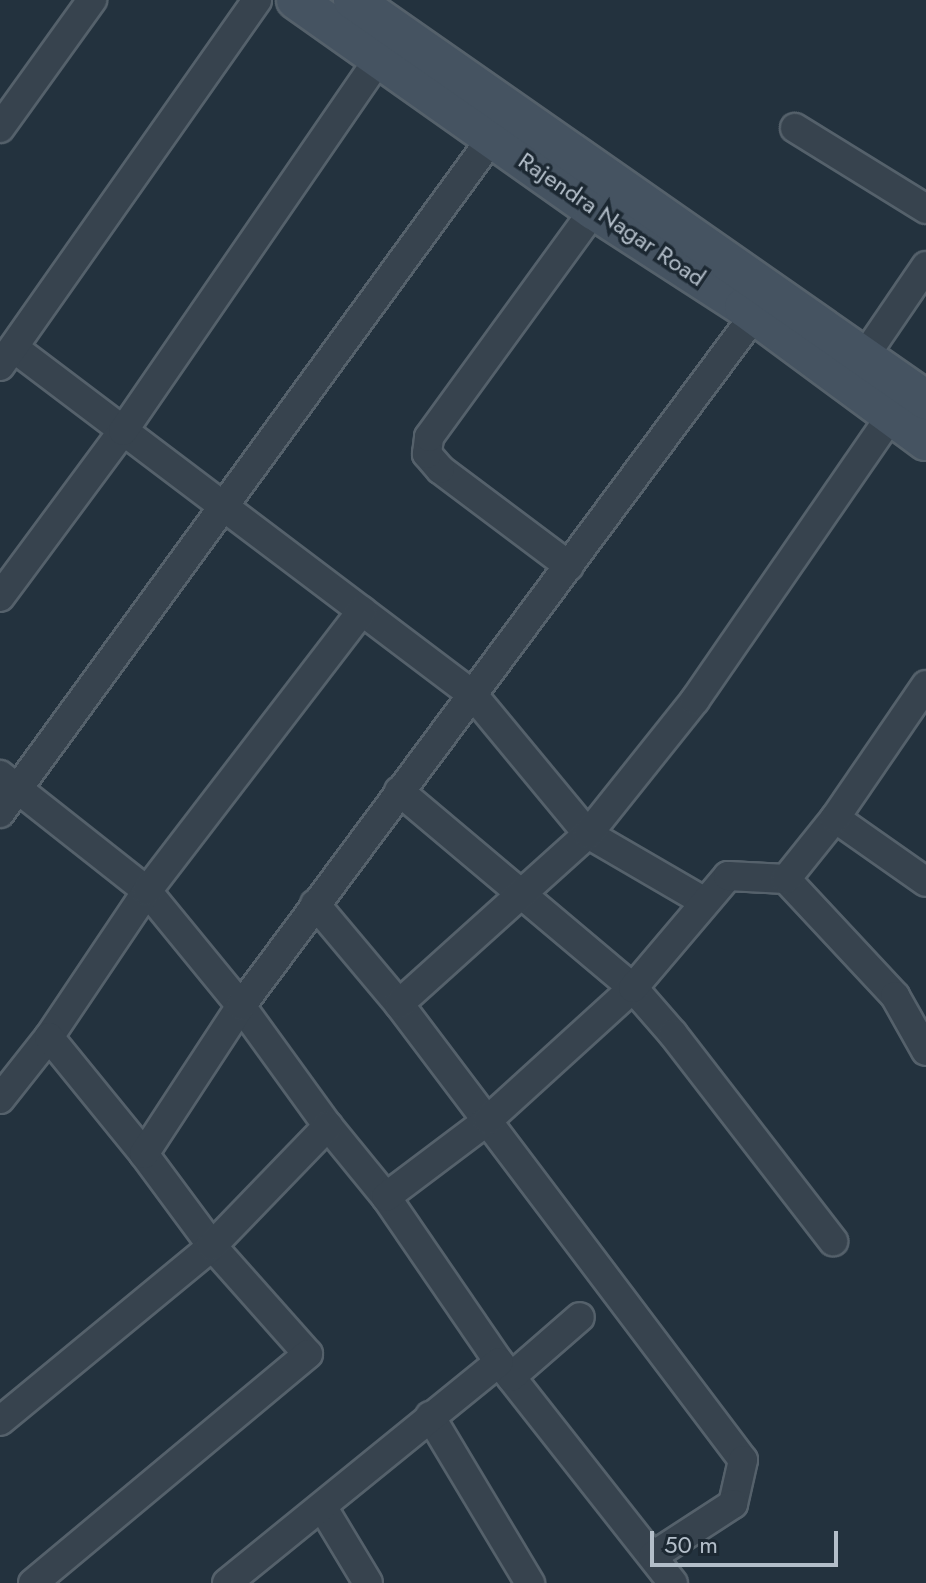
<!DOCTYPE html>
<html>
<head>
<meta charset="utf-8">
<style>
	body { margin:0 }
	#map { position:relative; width:926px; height:1583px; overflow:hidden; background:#23323e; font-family:Jost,sans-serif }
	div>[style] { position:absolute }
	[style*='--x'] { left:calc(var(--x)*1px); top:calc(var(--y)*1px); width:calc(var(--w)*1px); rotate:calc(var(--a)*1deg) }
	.roads { filter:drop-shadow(2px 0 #55616b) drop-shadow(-2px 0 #55616b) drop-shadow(0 2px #55616b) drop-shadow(0 -2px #55616b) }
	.minor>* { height:28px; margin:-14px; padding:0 14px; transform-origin:14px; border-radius:14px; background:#37434e }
	.secondary>* { height:38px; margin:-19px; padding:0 19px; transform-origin:19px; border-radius:19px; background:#455361 }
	span { translate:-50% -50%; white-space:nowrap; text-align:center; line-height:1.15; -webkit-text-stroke:7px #1c2832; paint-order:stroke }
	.street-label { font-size:24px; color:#b3bec9 }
	.scale { position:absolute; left:650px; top:1531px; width:188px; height:36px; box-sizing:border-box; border:4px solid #b3bec9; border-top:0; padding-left:10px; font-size:24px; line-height:28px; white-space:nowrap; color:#b3bec9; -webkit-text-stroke:6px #1c2832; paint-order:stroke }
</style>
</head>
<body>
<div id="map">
	<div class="roads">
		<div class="minor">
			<div style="--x:0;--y:128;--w:158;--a:-54.3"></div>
			<div style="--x:795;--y:128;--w:154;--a:31.7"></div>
			<div style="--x:14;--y:348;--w:575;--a:37.09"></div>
			<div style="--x:473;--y:695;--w:180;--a:50.4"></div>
			<div style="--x:588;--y:834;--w:135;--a:30.2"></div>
			<div style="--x:864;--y:357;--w:110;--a:-55.7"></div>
			<div style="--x:0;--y:366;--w:447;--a:-54.9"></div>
			<div style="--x:569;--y:566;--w:161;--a:-143.1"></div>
			<div style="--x:440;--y:469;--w:20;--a:-131"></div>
			<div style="--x:427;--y:454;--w:17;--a:-83"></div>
			<div style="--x:429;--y:437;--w:281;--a:-54"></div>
			<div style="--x:0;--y:597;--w:207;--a:-53.5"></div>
			<div style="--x:123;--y:431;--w:452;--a:-55.5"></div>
			<div style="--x:0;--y:775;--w:187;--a:38.3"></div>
			<div style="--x:147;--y:891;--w:149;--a:50.7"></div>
			<div style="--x:241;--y:1006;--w:148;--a:54.1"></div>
			<div style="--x:328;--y:1126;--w:92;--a:50.8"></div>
			<div style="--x:386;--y:1197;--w:200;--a:55.6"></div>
			<div style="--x:499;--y:1362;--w:281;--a:51.8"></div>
			<div style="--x:399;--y:791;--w:306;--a:40.1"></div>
			<div style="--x:633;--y:988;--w:61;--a:49"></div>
			<div style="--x:673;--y:1034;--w:262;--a:52.3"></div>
			<div style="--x:0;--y:813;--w:835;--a:-53.91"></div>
			<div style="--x:835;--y:818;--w:111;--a:35.1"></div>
			<div style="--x:786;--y:879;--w:160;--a:47"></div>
			<div style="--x:895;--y:996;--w:63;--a:60.6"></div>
			<div style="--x:315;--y:904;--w:131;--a:50"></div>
			<div style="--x:399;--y:1004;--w:571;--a:52.97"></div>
			<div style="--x:743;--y:1460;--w:45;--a:102.8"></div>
			<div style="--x:733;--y:1504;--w:95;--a:147"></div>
			<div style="--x:399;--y:1004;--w:254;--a:-42"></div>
			<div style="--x:588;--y:834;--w:171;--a:-51.4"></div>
			<div style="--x:695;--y:700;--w:345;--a:-55.4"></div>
			<div style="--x:49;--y:1037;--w:176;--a:-56.1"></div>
			<div style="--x:147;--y:891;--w:353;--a:-52.5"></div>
			<div style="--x:0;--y:1099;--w:79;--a:-51.7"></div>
			<div style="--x:49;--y:1037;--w:151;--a:50.9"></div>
			<div style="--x:144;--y:1154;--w:114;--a:53.5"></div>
			<div style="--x:212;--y:1246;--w:144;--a:48.4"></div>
			<div style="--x:308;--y:1354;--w:358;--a:140.2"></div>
			<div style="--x:144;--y:1154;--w:177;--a:-56.8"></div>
			<div style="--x:241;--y:1006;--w:878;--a:-53.38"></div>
			<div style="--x:386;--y:1197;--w:128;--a:-37"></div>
			<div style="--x:488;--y:1120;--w:196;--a:-42.3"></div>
			<div style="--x:633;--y:988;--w:147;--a:-49.7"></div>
			<div style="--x:728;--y:876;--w:58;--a:3"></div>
			<div style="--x:786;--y:879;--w:78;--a:-51.2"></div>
			<div style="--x:835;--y:818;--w:161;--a:-55.6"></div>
			<div style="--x:511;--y:1377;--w:91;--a:-41"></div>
			<div style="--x:430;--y:1416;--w:195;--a:59.1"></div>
			<div style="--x:0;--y:1421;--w:275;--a:-39.5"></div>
			<div style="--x:212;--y:1246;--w:167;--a:-46"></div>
			<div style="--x:323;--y:1508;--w:87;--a:59"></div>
			<div style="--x:227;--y:1583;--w:350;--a:-39.1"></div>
		</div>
		<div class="secondary">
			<div style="--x:296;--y:0;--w:365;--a:35.2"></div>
			<div style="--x:594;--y:210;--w:179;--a:32.9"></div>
			<div style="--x:744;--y:307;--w:226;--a:36.4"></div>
			<div style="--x:353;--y:0;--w:699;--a:34.92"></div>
		</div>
	</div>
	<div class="street-label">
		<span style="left:612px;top:219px;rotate:34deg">Rajendra Nagar Road</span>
	</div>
	<div class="scale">50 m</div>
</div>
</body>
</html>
